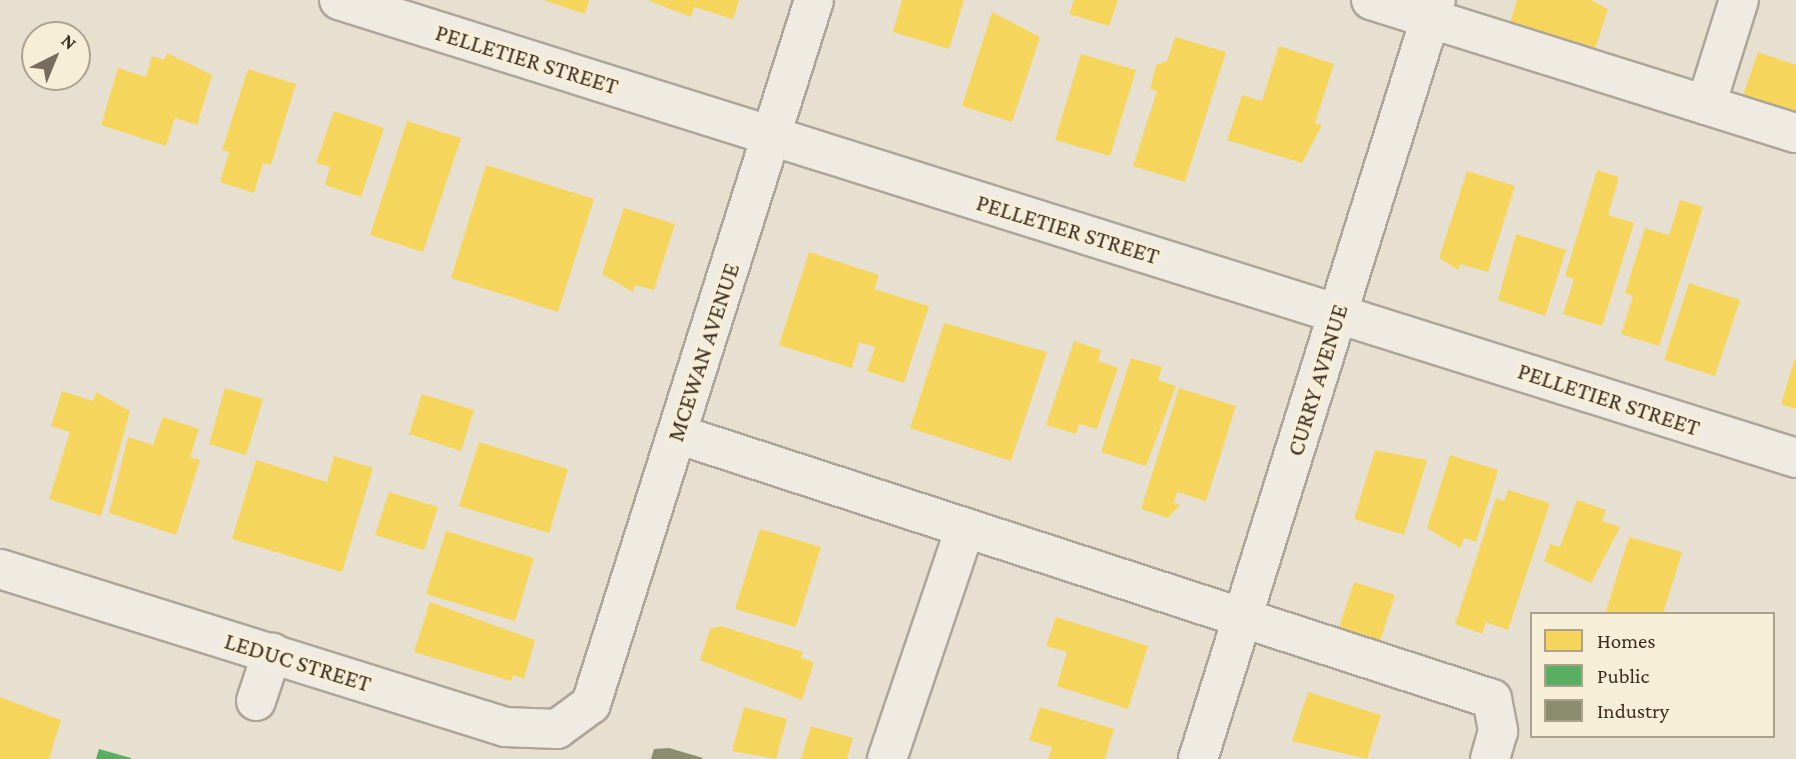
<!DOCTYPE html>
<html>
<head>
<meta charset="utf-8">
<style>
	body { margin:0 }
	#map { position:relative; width:1796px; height:759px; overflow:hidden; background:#e7e0d1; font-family:"Crimson Pro",serif }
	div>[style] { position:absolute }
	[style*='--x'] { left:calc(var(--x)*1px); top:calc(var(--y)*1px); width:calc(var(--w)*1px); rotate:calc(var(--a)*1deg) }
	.homes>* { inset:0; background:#f6d55c }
	.public>* { inset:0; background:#5aae61 }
	.industry>* { inset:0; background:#8c8c6e }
	.roads { filter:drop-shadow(2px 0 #ada599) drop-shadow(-2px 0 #ada599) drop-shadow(0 2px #ada599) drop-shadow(0 -2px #ada599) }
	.minor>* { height:38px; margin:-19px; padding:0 19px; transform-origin:19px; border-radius:19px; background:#efebe3 }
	span { translate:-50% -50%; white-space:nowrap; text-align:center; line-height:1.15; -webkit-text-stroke:7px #f7eed8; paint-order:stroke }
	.street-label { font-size:24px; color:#3d2e20 }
	.legend { position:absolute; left:1530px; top:612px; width:245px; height:126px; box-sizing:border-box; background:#f7eed8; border:2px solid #ada18e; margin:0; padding:9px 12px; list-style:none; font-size:21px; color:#3d2e20 }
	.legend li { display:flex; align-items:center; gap:14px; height:35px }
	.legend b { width:35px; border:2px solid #ada18e }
	.north { position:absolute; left:21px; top:21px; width:70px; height:70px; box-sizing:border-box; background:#f7eed8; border:2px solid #ada18e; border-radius:50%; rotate:43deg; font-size:19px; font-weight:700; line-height:28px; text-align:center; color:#3d2e20 }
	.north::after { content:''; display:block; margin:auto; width:24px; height:32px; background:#786c5e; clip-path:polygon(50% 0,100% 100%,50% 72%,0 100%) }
</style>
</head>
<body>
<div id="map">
	<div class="homes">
		<div style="clip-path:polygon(543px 0,589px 0,585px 14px)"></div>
		<div style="clip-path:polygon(647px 0,739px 0,733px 19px,694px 7px,691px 17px)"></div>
		<div style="clip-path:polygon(902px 0,964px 0,949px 49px,893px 32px)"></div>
		<div style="clip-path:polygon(1074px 0,1118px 0,1109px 26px,1069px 14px)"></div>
		<div style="clip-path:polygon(1517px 0,1591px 0,1608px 9px,1595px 49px,1578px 43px,1574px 57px,1508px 28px)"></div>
		<div style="clip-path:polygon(992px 12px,1040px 37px,1012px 122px,962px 106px)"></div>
		<div style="clip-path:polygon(1175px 37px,1226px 52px,1185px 182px,1133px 166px,1157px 91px,1150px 89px,1156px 65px,1167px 61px)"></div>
		<div style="clip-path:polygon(1279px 46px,1334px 64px,1315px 123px,1322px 125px,1302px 163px,1227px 140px,1242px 95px,1262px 101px)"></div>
		<div style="clip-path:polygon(1758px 52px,1796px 65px,1796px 116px,1742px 98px)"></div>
		<div style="clip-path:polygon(167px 53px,212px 75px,197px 125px,175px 118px,166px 146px,101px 125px,118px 68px,146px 77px,152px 56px,164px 60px)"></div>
		<div style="clip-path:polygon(1081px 54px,1136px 70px,1110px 156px,1055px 140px)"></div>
		<div style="clip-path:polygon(248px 69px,296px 84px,271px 165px,263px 163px,254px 193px,220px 182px,229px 152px,222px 150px)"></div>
		<div style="clip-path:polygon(334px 111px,384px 128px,361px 197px,325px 185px,330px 167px,316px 163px)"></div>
		<div style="clip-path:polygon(407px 121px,461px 138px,423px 252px,370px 235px)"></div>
		<div style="clip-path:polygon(486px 165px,594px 199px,558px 312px,451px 278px)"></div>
		<div style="clip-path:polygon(1597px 170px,1619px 177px,1608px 215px,1634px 223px,1602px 326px,1563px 314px,1574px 279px,1565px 276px)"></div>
		<div style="clip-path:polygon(1467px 171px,1515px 186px,1488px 272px,1460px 264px,1458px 270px,1439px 258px)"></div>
		<div style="clip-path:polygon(1680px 200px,1703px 207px,1659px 346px,1621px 334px,1633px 296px,1625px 293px,1645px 228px,1669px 235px)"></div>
		<div style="clip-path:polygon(624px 208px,675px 224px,654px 290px,635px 285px,633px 292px,602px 274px)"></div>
		<div style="clip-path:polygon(1516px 234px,1566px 250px,1545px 316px,1498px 300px)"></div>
		<div style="clip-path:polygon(809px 252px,879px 275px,874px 289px,929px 306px,904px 383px,867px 371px,875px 347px,859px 342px,852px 368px,779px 345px)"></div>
		<div style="clip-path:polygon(1689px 283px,1740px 300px,1715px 376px,1664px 360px)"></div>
		<div style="clip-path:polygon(944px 323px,1047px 352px,1011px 461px,910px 428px)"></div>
		<div style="clip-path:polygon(1074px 341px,1101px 350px,1098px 361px,1118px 368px,1097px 429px,1079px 424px,1076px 434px,1046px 425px)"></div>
		<div style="clip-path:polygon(1131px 358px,1162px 367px,1158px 380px,1176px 386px,1146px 466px,1101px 452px)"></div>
		<div style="clip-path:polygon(1795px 358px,1796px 358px,1796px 409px,1781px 404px)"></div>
		<div style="clip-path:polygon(225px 388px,263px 399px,246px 455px,209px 444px)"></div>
		<div style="clip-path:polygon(1179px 388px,1236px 406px,1206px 501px,1177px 492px,1174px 503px,1180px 505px,1168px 518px,1141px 509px)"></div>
		<div style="clip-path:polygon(62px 391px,93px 401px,96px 392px,130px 411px,101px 516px,49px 499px,70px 432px,51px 426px)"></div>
		<div style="clip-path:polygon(422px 394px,474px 410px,461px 451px,409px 434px)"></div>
		<div style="clip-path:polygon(163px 417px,199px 429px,190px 457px,200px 460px,176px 535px,109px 513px,128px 437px,153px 445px)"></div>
		<div style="clip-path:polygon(479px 442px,568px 469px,549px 533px,459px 506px)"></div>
		<div style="clip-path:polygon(1375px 450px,1427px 460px,1404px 535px,1354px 519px)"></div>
		<div style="clip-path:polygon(1450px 455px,1498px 470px,1476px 542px,1464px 538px,1460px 548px,1427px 528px)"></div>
		<div style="clip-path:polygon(334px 456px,373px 468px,342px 572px,232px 539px,256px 460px,327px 482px)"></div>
		<div style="clip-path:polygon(1508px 490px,1550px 503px,1508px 630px,1486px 622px,1482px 634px,1455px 624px,1496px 498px,1504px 501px)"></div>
		<div style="clip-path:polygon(389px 492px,438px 507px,424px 550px,375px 535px)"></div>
		<div style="clip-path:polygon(1577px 500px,1606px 510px,1602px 521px,1620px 527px,1591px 583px,1544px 561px,1550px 544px,1560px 547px)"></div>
		<div style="clip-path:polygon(760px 529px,821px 547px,796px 627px,735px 609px)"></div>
		<div style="clip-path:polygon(446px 531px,534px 558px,515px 621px,426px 594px)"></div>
		<div style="clip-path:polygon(1629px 537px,1682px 552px,1663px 614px,1605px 614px)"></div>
		<div style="clip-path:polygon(1354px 582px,1395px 595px,1378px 647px,1337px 633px)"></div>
		<div style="clip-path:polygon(430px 602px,535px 640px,524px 679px,513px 675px,511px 681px,414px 652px)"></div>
		<div style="clip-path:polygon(1056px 617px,1148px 646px,1128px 709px,1057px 686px,1067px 652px,1046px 646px)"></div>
		<div style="clip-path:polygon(721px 626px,803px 652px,801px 658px,814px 662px,802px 700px,700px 660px,710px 629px)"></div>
		<div style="clip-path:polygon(1308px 692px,1381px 715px,1367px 759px,1292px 741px)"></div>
		<div style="clip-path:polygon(0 697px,61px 720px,49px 759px,0 759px)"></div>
		<div style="clip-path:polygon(744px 707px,787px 719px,776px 759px,732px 751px)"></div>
		<div style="clip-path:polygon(1040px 707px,1114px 729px,1105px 759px,1048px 759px,1052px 747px,1029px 740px)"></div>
		<div style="clip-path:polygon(811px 726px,853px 738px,847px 759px,801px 759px)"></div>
	</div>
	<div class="public">
		<div style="clip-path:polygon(99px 749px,131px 758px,131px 759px,96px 759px)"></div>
	</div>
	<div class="industry">
		<div style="clip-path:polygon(669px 748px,703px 758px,702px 759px,651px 759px,654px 749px)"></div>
	</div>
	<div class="roads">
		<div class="minor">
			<div style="--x:339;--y:0;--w:1527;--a:17.45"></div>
			<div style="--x:1371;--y:0;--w:445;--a:17.4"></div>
			<div style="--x:1706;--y:105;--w:110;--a:-72.6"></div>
			<div style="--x:677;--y:434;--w:857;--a:18.01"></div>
			<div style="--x:1492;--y:699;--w:33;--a:79"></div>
			<div style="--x:1498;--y:731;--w:29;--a:106"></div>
			<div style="--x:0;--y:569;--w:529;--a:17.37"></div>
			<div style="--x:505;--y:727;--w:52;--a:2.2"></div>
			<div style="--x:557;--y:729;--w:42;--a:-36.3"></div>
			<div style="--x:591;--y:704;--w:738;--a:-72.42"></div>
			<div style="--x:256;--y:701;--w:51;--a:-71.6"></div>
			<div style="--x:887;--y:759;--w:244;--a:-71.3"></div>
			<div style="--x:1198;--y:759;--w:795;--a:-72.59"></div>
		</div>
	</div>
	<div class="street-label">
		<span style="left:527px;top:59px;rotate:17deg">PELLETIER STREET</span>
		<span style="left:1068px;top:229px;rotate:17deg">PELLETIER STREET</span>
		<span style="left:703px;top:352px;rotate:-72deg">MCEWAN AVENUE</span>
		<span style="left:1317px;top:380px;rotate:-73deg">CURRY AVENUE</span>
		<span style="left:1609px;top:399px;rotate:18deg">PELLETIER STREET</span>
		<span style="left:298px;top:662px;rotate:17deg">LEDUC STREET</span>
	</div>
	<ul class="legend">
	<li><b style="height:19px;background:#f6d55c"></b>Homes</li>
	<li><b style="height:19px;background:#5aae61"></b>Public</li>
	<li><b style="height:19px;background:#8c8c6e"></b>Industry</li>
	</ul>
	<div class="north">N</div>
</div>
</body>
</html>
